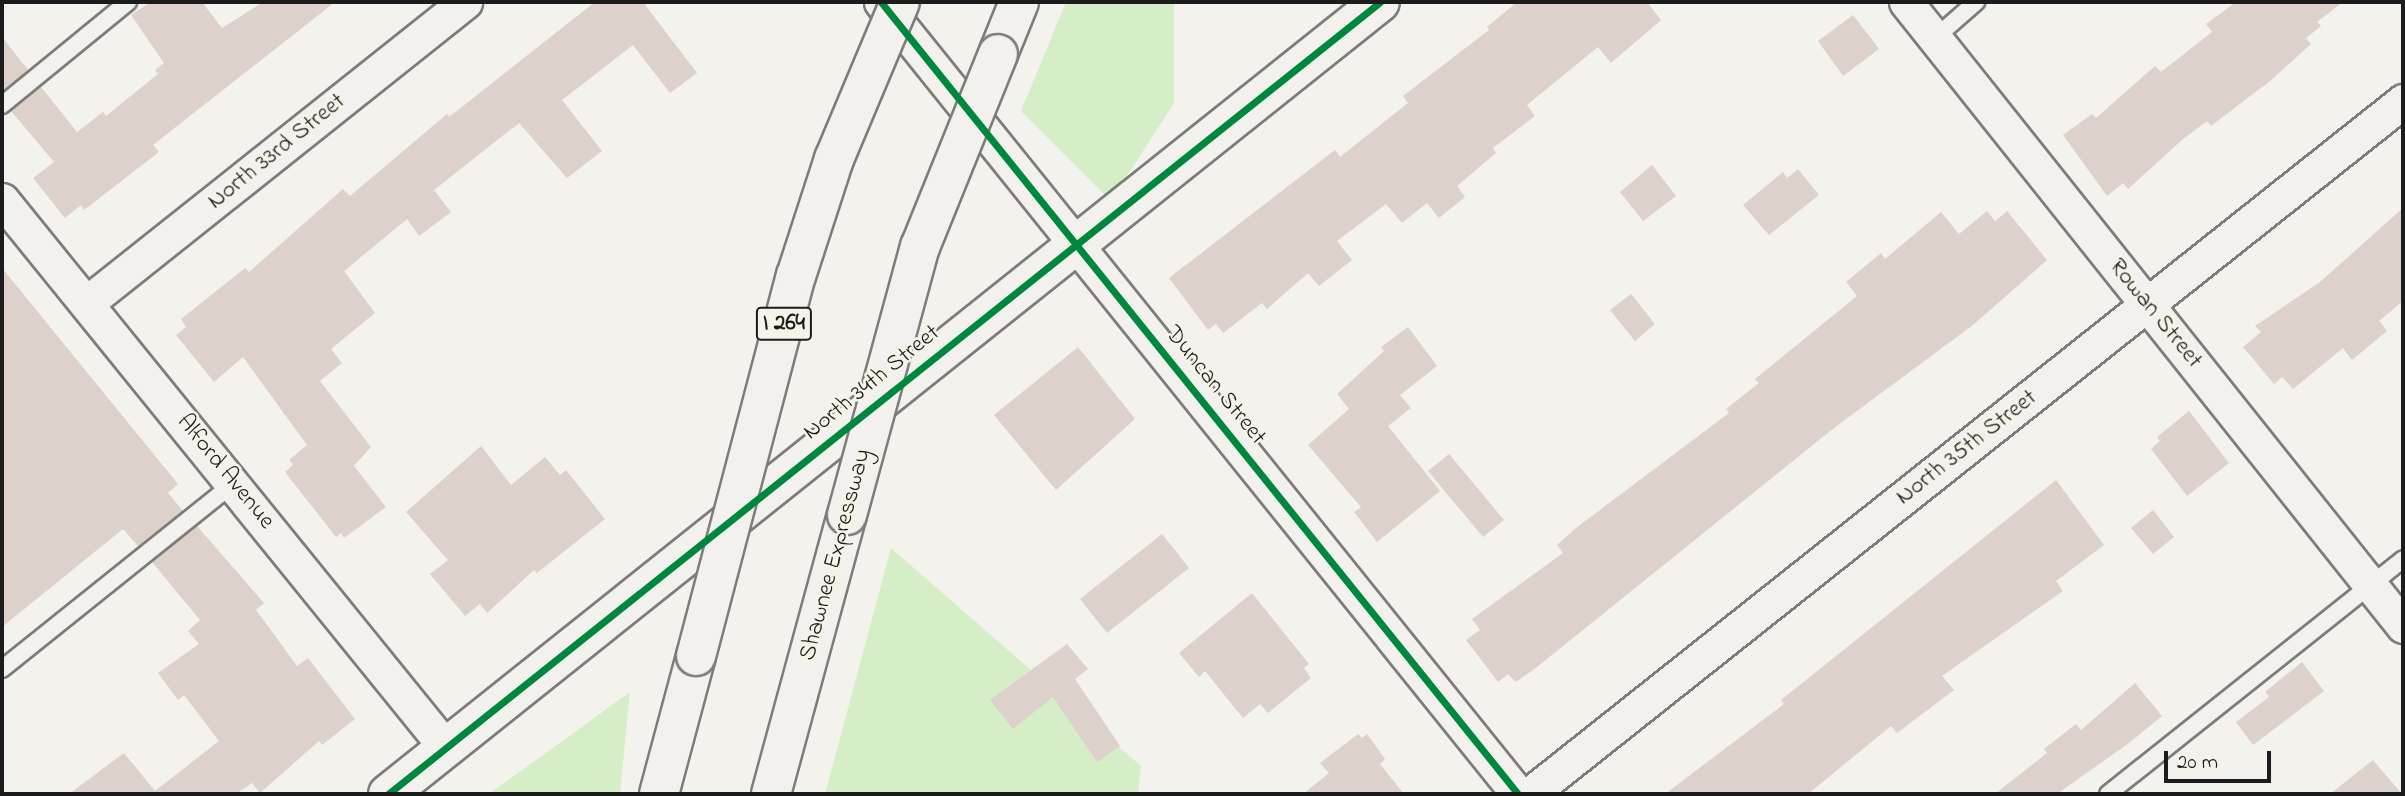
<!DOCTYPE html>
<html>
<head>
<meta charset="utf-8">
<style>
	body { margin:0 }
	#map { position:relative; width:2405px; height:796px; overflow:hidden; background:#f4f2ec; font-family:"Indie Flower",sans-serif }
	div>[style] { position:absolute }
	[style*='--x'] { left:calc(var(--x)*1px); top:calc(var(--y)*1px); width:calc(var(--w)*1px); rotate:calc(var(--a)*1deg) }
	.green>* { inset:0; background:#d6eec7 }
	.building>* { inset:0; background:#dcd1cb }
	.roads { filter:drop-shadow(2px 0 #7d7c7a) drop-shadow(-2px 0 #7d7c7a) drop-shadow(0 2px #7d7c7a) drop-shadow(0 -2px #7d7c7a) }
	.lane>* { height:16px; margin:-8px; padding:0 8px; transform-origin:8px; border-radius:8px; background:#f2f1ed }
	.street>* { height:33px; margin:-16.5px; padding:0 16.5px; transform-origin:16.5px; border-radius:16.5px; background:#f2f1ed }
	.secondary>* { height:38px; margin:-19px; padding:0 19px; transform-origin:19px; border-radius:19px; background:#f2f1ed }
	.highway>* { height:38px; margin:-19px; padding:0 19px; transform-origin:19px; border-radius:19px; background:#f2f1ed }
	.bridges { filter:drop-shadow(2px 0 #7d7c7a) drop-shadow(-2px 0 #7d7c7a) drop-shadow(0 2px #7d7c7a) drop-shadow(0 -2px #7d7c7a) }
	.highway-bridge>* { height:38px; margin:-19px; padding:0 19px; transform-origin:19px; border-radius:19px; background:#f2f1ed }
	.cycleway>* { height:7px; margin:-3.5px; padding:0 3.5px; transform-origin:3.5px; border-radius:3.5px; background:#00873e }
	span { translate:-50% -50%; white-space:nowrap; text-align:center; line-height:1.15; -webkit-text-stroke:5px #f7f3e8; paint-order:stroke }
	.shield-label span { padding:2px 5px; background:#f7f3e8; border:2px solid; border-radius:5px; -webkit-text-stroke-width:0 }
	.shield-label { font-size:23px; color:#1c1c1c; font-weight:700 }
	.street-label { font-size:24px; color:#1c1c1c }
	.frame { position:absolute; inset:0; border:4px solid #1c1c1c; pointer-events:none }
	.scale { position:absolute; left:2164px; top:751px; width:107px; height:32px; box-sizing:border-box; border:4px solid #1c1c1c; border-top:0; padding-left:9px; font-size:21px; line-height:24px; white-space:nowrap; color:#1c1c1c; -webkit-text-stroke:5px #f7f3e8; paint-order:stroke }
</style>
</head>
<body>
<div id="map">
	<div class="green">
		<div style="clip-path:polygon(1066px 2px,1174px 2px,1174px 103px,1111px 201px,1021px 111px)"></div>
		<div style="clip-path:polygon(891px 548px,1141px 766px,1138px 794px,825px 794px)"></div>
		<div style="clip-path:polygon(630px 692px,620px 794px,489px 794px)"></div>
	</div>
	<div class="building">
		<div style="clip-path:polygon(151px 2px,202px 2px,222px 28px,263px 2px,335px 2px,153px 145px,159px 152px,84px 210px,81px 205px,65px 218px,33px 178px,54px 162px,11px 111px,41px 87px,77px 132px,103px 112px,106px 116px,158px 74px,155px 70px,164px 63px,131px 15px)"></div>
		<div style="clip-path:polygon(595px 2px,643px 2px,697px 73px,670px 93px,633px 45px,562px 100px,602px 151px,567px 178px,519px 123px,434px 190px,451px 212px,419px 236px,407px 219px,344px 271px,375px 313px,331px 349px,342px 363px,320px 381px,371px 447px,354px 466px,386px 507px,344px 538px,341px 533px,336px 537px,285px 472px,293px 465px,289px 460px,307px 445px,243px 357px,214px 382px,176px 335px,186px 327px,181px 319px,245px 268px,249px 272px,343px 189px,350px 196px,447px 114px,449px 117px)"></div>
		<div style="clip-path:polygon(1517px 2px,1647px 2px,1661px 20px,1611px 63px,1598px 47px,1527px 105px,1535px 116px,1493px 148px,1496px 153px,1457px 186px,1465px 197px,1439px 218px,1427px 203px,1402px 223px,1386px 204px,1337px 241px,1352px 260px,1319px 286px,1308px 273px,1267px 309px,1262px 303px,1223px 333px,1216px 324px,1208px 330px,1169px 278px,1335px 150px,1340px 157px,1408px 103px,1403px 96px,1489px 30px,1487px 27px)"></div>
		<div style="clip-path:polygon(2236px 2px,2343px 2px,2317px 22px,2321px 26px,2306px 38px,2311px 44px,2270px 81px,2211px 126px,2207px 121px,2183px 139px,2128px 189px,2123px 183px,2107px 196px,2063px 135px,2092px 114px,2096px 118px,2155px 66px,2161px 72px,2212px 32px,2206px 24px)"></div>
		<div style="clip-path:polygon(1853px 15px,1879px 49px,1843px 76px,1818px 41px)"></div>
		<div style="clip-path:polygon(2px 37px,28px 70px,2px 92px)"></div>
		<div style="clip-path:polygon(1652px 165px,1676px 196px,1643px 221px,1620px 192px)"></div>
		<div style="clip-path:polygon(1798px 169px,1819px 195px,1769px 235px,1743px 205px,1783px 172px,1787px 178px)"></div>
		<div style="clip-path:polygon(2403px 208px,2403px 301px,2379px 321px,2387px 331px,2352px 360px,2343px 348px,2293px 389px,2282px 377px,2274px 384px,2243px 347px,2261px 332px,2255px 326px,2320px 282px)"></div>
		<div style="clip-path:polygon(1987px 211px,1995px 221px,2007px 211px,2047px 260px,1973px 325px,1834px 428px,1537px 667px,1516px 682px,1508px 674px,1498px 682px,1466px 640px,1480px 630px,1472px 619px,1563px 553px,1557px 545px,1576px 528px,1729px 413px,1726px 409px,1759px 383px,1755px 379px,1857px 296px,1846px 282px,1881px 253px,1885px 259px,1941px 212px,1959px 234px)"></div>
		<div style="clip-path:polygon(2px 268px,178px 484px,168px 493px,183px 511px,138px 546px,123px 529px,2px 627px)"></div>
		<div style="clip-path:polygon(1631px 294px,1655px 324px,1635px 341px,1610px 310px)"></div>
		<div style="clip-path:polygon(1408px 327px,1437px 366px,1400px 395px,1411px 408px,1388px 426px,1440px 491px,1377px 542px,1354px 512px,1361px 507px,1308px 445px,1349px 409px,1337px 394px,1384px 351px,1381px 347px)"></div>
		<div style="clip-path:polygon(1078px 347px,1135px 419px,1056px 490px,994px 415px)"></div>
		<div style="clip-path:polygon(2189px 411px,2229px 463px,2187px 496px,2151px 449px,2160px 441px,2157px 437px)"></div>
		<div style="clip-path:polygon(481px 446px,511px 485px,545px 457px,560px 475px,566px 470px,605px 519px,537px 573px,534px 570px,487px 613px,480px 604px,465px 616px,430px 574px,448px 560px,406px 512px)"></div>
		<div style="clip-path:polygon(1449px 454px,1504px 520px,1483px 537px,1428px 471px)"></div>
		<div style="clip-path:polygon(2056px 480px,2104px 545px,2056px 581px,2063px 591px,1942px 676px,1954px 690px,1897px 733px,1891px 726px,1808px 794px,1665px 794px,1784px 704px,1781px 700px)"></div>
		<div style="clip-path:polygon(2153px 510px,2174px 537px,2153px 554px,2131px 528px)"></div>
		<div style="clip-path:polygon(197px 526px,264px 603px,256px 610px,297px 666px,308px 658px,355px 719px,322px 745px,319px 741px,260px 793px,252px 783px,236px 794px,69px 794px,124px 753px,155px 791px,219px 741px,184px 695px,178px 700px,158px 673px,199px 644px,188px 631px,200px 620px,152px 562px)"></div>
		<div style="clip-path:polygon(1162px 534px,1189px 568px,1107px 633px,1080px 599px)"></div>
		<div style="clip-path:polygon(1252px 593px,1309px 664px,1304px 668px,1311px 678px,1268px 713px,1260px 704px,1243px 718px,1205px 671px,1199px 677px,1179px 653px)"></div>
		<div style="clip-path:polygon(1067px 644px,1088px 669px,1075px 679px,1120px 746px,1097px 762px,1053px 697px,1013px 729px,990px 700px)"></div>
		<div style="clip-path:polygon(2302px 662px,2324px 691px,2253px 745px,2236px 722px,2269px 697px,2265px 692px)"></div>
		<div style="clip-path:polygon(2135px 683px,2162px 716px,2129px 743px,2057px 794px,1995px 794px,2047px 753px,2044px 749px,2076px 724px,2081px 730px)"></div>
		<div style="clip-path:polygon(1358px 734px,1362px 738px,1367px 734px,1385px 759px,1380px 764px,1404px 794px,1303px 794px,1329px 773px,1320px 763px)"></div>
		<div style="clip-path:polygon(2373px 760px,2402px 794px,2330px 794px)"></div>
	</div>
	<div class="roads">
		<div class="lane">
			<div style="--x:1935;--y:38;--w:55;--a:-41.3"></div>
			<div style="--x:2;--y:105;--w:163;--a:-39.3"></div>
			<div style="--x:2;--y:669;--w:297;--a:-38.7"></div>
			<div style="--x:2108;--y:794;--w:377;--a:-38.5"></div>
		</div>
		<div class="street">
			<div style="--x:881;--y:2;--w:1016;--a:51.19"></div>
			<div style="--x:1906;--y:2;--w:798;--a:51.46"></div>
			<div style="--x:2;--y:200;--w:705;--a:50.98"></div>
			<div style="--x:88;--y:302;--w:482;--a:-38.5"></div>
			<div style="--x:1530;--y:794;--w:1115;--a:-38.44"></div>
		</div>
		<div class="secondary">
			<div style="--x:388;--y:794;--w:1269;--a:-38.6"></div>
		</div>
		<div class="highway">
			<div style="--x:998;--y:54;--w:56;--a:-68"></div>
			<div style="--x:659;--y:794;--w:143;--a:-75"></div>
			<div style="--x:771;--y:794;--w:289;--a:-74.8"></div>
		</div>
	</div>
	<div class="bridges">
		<div class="highway-bridge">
			<div style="--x:847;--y:515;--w:278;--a:-74.8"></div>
			<div style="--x:920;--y:247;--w:208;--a:-68"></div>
			<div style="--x:696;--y:656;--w:393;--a:-75.3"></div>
			<div style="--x:796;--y:276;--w:123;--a:-72"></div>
			<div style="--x:834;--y:159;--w:170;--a:-67.2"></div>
		</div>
	</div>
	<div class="cycleway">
		<div style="--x:881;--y:2;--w:1016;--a:51.19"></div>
		<div style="--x:388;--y:794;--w:1269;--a:-38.6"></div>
	</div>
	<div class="shield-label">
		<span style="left:784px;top:324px">I 264</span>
	</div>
	<div class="street-label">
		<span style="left:277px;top:152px;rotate:-39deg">North 33rd Street</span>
		<span style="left:2155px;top:314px;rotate:51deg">Rowan Street</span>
		<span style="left:872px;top:383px;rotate:-39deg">North 34th Street</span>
		<span style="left:1215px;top:386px;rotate:51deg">Duncan Street</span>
		<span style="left:1967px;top:448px;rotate:-38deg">North 35th Street</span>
		<span style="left:225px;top:472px;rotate:51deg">Alford Avenue</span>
		<span style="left:836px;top:555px;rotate:-75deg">Shawnee Expressway</span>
	</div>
	<div class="frame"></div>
	<div class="scale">20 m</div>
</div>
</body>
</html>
